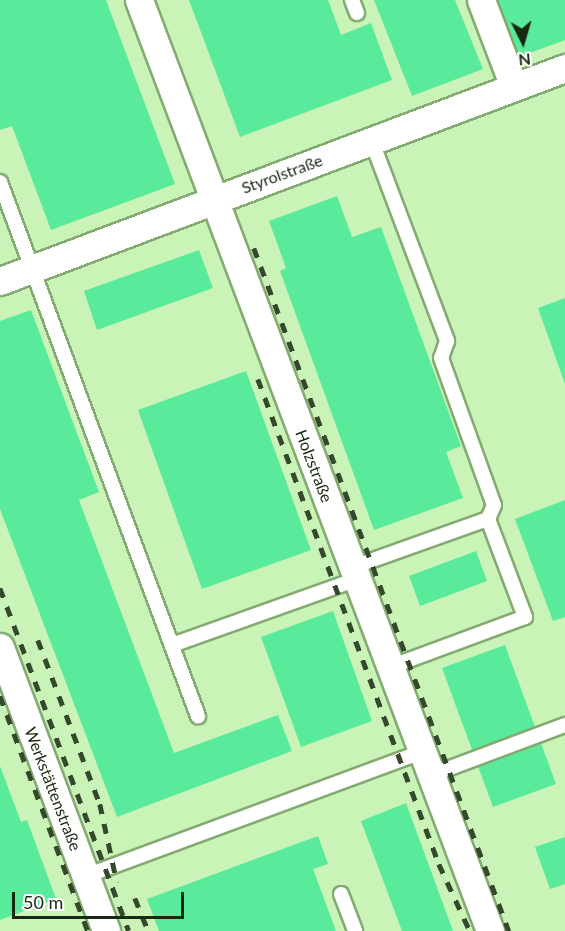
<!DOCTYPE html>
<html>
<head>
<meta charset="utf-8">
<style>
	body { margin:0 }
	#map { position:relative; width:565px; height:931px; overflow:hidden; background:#caf3b7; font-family:Lato,sans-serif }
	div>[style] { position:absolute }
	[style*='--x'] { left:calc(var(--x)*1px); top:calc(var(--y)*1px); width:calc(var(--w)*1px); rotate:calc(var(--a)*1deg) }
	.building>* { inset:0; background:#5aea9b }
	.roads { filter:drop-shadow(2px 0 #83aa70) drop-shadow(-2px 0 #83aa70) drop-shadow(0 2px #83aa70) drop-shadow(0 -2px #83aa70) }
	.service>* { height:14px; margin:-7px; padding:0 7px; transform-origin:7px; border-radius:7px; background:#fff }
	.minor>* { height:27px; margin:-13.5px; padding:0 13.5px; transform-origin:13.5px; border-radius:13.5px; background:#fff }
	.rail>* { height:4.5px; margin-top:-2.25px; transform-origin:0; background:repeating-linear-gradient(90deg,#34482b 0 10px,transparent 0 20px) }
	span { translate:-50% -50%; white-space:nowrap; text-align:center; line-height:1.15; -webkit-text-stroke:6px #fff; paint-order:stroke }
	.street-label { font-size:16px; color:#182811 }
	.north { position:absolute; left:493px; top:12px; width:60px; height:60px; -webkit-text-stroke:4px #fff; paint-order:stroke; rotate:175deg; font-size:16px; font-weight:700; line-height:24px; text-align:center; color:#182811 }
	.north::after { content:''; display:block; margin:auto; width:21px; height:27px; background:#182811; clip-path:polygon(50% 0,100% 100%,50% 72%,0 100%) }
	.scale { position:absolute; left:12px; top:892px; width:172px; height:27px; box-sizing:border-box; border:3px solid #182811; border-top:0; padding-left:8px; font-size:18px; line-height:21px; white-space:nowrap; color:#182811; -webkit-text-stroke:4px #fff; paint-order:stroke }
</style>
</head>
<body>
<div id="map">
	<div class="building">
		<div style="clip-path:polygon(0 0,106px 0,175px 184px,51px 230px,12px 126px,0 130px)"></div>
		<div style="clip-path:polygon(189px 0,328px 0,341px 35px,371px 23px,392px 80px,240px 137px)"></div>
		<div style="clip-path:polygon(374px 0,455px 0,483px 69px,412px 96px)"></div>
		<div style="clip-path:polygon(498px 0,565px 0,565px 40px,519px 57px)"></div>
		<div style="clip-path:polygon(337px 196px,352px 237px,381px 227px,461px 446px,446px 452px,463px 498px,374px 530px,280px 271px,286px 268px,269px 221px)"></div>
		<div style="clip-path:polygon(199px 250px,213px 288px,97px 330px,84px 291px)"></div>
		<div style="clip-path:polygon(565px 298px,565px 384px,538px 308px)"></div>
		<div style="clip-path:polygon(31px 310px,99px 492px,79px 500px,174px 753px,278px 715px,292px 751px,117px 817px,0 509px,0 321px)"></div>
		<div style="clip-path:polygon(246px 371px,311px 550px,202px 589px,138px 410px)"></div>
		<div style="clip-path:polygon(565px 500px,565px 617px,553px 621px,515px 519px)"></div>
		<div style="clip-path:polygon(476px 551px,487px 581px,420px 606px,409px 576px)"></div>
		<div style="clip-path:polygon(333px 611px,372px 721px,301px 747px,261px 637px)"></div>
		<div style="clip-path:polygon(505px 645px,556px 784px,493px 807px,442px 668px)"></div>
		<div style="clip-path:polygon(0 766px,21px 822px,27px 820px,56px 899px,0 920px)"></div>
		<div style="clip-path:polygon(406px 803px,453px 931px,402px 931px,361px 821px)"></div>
		<div style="clip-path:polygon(318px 836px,328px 864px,313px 869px,336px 931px,159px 931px,147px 899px)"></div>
		<div style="clip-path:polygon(565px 837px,565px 884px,550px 889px,535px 847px)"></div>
	</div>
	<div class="roads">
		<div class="service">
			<div style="--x:352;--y:0;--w:14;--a:69"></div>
			<div style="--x:372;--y:142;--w:213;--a:69.3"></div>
			<div style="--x:447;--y:341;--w:18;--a:109"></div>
			<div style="--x:441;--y:358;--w:156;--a:70.2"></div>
			<div style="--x:494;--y:505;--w:15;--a:113"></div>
			<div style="--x:0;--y:182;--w:570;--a:69.66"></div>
			<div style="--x:353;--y:567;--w:143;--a:-19.6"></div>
			<div style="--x:488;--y:519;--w:105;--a:69.3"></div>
			<div style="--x:525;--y:617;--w:144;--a:159.7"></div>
			<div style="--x:172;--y:645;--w:196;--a:-19.6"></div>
			<div style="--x:431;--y:775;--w:143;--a:-20.5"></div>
			<div style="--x:86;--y:876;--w:358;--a:-20.3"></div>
			<div style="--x:341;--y:894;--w:40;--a:69"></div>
		</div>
		<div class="minor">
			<div style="--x:139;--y:0;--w:995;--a:69.34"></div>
			<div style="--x:481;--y:0;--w:93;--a:69.2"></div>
			<div style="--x:0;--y:281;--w:604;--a:-20.66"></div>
			<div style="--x:0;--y:647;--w:303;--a:69.5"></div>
		</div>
	</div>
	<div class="rail">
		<div style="--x:254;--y:248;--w:729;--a:69.53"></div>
		<div style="--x:258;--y:379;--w:518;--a:69.53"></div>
		<div style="--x:439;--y:864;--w:74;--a:65.2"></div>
		<div style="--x:0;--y:588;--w:366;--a:69.4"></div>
		<div style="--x:38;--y:640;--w:175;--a:69.3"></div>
		<div style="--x:100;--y:804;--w:80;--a:77.7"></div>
		<div style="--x:0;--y:696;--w:251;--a:69.5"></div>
		<div style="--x:135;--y:898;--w:35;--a:68"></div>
	</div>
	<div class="street-label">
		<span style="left:282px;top:174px;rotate:-20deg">Styrolstraße</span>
		<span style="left:314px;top:466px;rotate:69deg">Holzstraße</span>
		<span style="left:53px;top:789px;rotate:69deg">Werkstättenstraße</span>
	</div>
	<div class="north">N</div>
	<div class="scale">50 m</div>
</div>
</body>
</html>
